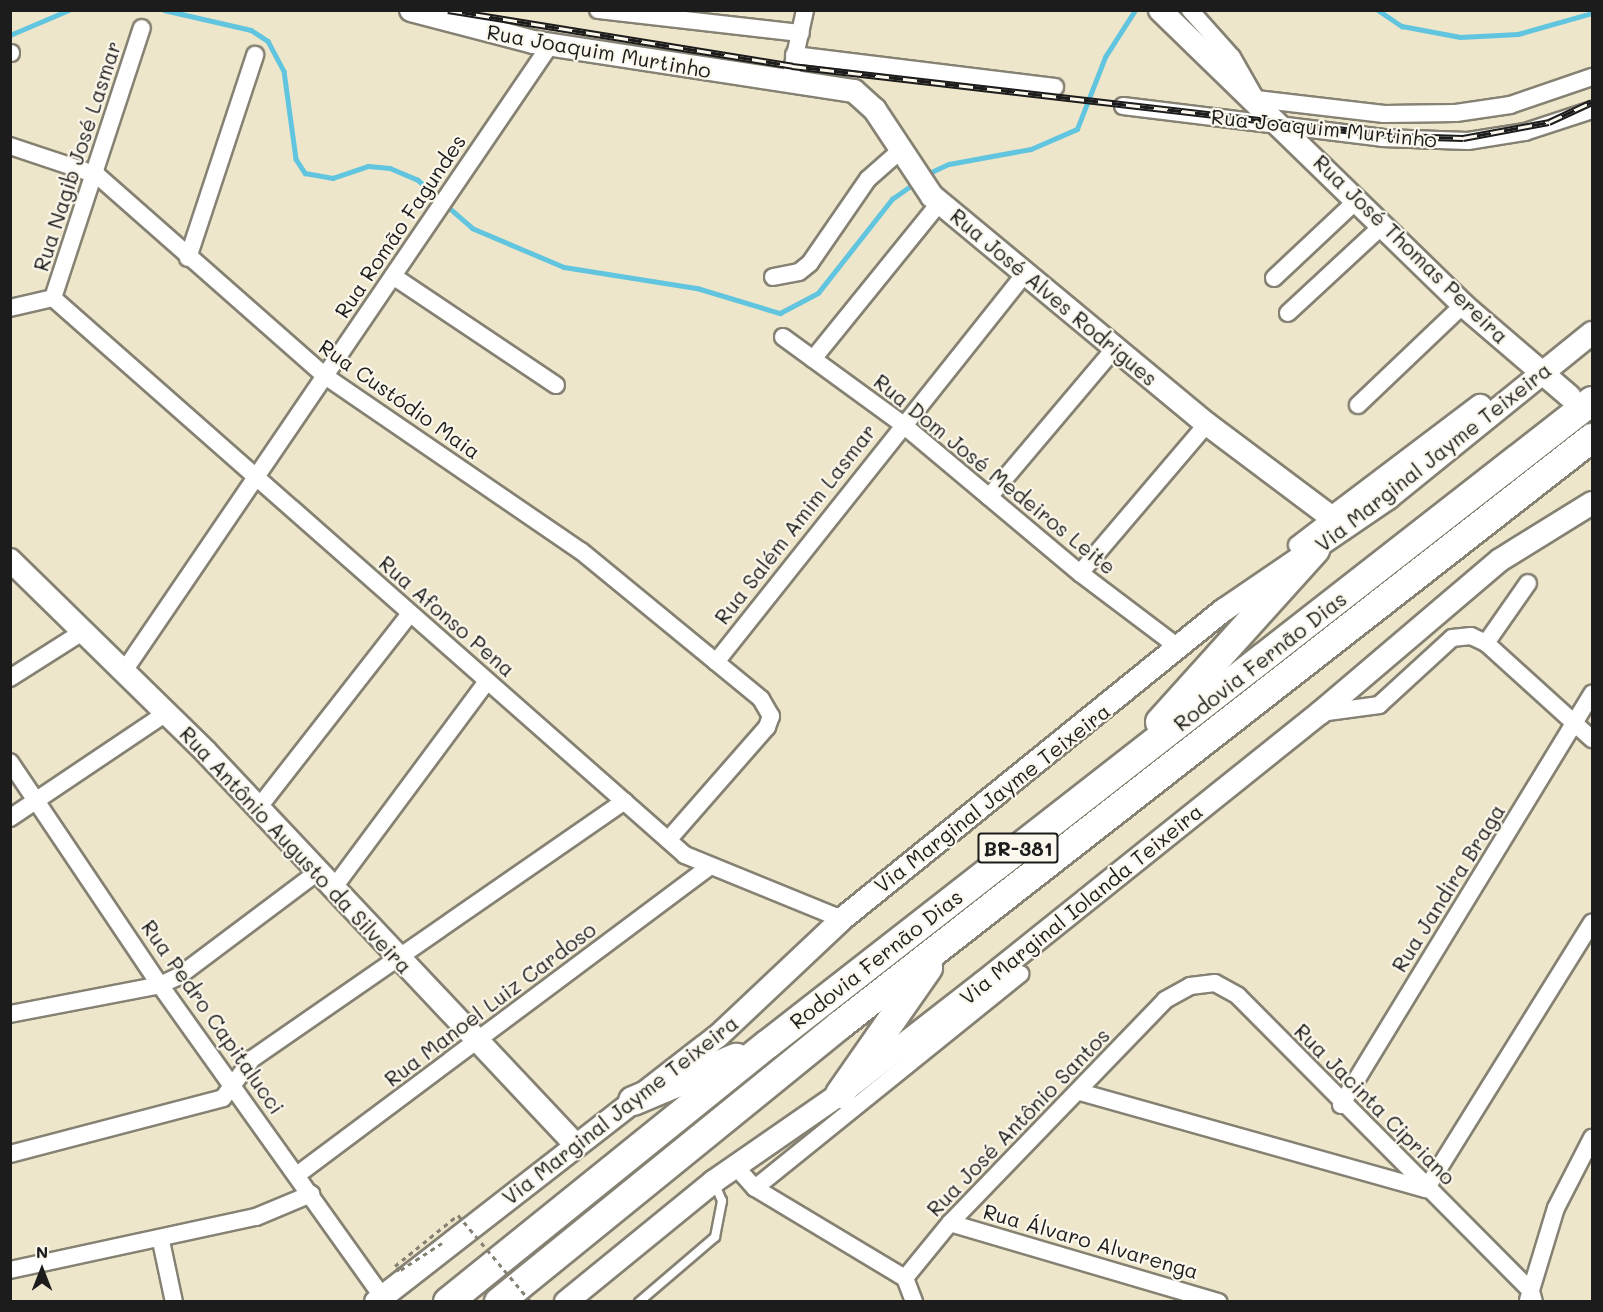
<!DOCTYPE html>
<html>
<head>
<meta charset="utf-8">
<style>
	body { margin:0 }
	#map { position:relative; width:1603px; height:1312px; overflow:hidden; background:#eee6ca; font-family:Mali,sans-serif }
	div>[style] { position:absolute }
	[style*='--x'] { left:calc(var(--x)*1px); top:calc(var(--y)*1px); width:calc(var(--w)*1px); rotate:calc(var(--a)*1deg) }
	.stream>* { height:4.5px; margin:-2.25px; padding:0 2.25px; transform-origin:2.25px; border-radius:2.25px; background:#61c5df }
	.roads { filter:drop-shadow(2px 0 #858173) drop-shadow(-2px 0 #858173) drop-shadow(0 2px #858173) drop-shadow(0 -2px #858173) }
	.lane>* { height:8px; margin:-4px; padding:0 4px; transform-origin:4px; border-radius:4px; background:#fff }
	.street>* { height:16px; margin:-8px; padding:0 8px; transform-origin:8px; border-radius:8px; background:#fff }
	.secondary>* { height:22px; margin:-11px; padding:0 11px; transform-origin:11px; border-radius:11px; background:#fff }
	.highway>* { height:28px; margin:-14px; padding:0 14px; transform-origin:14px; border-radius:14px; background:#fff }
	.rail>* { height:7px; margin-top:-3.5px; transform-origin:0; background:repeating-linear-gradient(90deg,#fbf7ec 0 14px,#1c1c1c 0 28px); box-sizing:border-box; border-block:2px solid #1c1c1c }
	.path-bridge>* { height:3px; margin-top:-1.5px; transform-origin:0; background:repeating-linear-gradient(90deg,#858173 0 4.5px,transparent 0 9px) }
	span { translate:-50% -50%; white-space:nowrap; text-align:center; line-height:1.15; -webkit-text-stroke:4.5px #fbf7ec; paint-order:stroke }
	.shield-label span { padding:2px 4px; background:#fbf7ec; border:2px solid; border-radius:4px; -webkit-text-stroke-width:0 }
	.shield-label { font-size:20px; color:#1c1c1c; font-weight:700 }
	.street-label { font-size:21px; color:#1c1c1c }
	.frame { position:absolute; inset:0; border:12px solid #1c1c1c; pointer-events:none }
	.north { position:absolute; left:12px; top:1240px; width:60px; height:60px; -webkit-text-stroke:4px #fbf7ec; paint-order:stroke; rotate:0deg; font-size:16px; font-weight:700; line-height:24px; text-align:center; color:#1c1c1c }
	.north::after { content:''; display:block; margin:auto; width:21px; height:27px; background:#1c1c1c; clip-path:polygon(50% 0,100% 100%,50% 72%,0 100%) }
</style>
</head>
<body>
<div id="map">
	<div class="stream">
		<div style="--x:164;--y:10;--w:89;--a:12.9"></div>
		<div style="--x:251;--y:30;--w:20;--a:33"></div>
		<div style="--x:268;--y:41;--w:34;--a:62"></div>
		<div style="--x:284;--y:71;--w:89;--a:82.2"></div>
		<div style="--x:296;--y:159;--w:17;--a:57"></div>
		<div style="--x:305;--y:173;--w:28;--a:10"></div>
		<div style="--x:333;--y:178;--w:37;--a:-19"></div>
		<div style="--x:368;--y:166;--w:22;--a:5"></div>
		<div style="--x:390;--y:168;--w:30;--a:23"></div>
		<div style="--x:418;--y:180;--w:28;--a:42"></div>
		<div style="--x:1378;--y:10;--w:29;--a:34"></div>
		<div style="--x:1402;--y:26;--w:59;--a:10.7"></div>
		<div style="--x:1460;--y:37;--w:58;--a:-3"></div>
		<div style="--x:1518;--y:34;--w:77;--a:-15.8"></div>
		<div style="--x:10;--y:35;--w:64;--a:-23"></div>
		<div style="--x:925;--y:175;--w:26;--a:-25"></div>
		<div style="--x:949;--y:164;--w:83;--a:-10.4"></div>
		<div style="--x:1031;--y:149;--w:50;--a:-23.5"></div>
		<div style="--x:1077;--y:129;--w:77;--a:-68.7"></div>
		<div style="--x:1105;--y:57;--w:56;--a:-57.4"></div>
		<div style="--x:446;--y:205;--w:35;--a:41"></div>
		<div style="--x:472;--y:228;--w:100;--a:23"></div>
		<div style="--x:564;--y:267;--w:135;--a:9"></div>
		<div style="--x:697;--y:288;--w:87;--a:16.8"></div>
		<div style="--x:780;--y:313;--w:43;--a:-27.8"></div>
		<div style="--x:818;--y:293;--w:120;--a:-51.8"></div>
		<div style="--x:892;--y:199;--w:29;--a:-35"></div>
	</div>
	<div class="roads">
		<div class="lane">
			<div style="--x:639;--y:1302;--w:100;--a:-40.5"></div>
			<div style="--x:715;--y:1237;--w:37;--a:-79"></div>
			<div style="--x:722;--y:1201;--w:21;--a:-113"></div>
		</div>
		<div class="street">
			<div style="--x:598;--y:10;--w:204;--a:6.5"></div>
			<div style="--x:1190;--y:10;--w:63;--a:48.2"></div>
			<div style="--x:1232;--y:57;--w:48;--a:60.3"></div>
			<div style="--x:1256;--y:99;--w:129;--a:6.7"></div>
			<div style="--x:1384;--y:114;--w:72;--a:-0.8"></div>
			<div style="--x:1456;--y:113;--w:55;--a:-8.4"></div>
			<div style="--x:1510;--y:105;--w:87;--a:-18.9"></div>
			<div style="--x:10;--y:53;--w:1;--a:0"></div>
			<div style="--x:794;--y:55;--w:263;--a:7"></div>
			<div style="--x:789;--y:83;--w:75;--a:-77.6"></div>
			<div style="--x:1123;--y:106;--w:261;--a:7"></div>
			<div style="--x:1382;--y:138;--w:86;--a:2"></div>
			<div style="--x:1468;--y:141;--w:58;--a:-9"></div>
			<div style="--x:1525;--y:132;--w:71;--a:-18.2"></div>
			<div style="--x:10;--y:146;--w:92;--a:18.4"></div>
			<div style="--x:97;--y:175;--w:304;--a:41.4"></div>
			<div style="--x:325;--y:376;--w:310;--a:34.4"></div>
			<div style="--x:581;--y:551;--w:233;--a:39.4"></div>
			<div style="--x:761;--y:699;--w:20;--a:60"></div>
			<div style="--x:771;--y:716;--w:12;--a:110"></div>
			<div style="--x:767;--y:727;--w:150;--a:131.2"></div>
			<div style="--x:188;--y:258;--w:214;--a:-71.7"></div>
			<div style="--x:393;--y:276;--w:196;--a:33.8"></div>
			<div style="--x:773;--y:277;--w:26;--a:-11"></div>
			<div style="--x:799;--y:272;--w:14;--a:-39"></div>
			<div style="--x:810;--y:263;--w:102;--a:-55.4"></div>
			<div style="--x:868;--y:179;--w:45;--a:-41.4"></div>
			<div style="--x:1274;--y:278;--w:114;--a:-43.2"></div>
			<div style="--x:53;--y:298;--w:842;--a:41.39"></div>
			<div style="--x:685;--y:855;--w:170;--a:22.2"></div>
			<div style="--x:53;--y:298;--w:284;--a:-71.8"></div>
			<div style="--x:10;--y:308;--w:44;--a:-13.1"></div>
			<div style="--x:1288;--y:313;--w:129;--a:-42.8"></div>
			<div style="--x:783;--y:337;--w:146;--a:36.1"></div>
			<div style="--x:901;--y:423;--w:234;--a:40"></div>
			<div style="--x:1080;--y:573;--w:123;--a:37.1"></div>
			<div style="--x:813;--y:359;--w:202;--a:-51"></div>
			<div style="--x:1358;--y:405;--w:145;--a:-43.6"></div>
			<div style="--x:989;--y:497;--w:194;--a:-49.8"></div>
			<div style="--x:1297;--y:545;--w:44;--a:-37.6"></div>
			<div style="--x:1080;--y:573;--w:196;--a:-49.6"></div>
			<div style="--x:1486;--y:643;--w:143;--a:42.2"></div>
			<div style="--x:716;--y:662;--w:495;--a:-51.5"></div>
			<div style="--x:124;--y:671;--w:757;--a:-55.76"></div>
			<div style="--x:10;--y:678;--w:88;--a:-32.4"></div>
			<div style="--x:1320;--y:713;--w:60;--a:-7.7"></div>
			<div style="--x:1379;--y:705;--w:99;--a:-42.5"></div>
			<div style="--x:1452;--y:638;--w:19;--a:-6"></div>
			<div style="--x:1471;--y:636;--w:17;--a:25"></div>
			<div style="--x:1486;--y:643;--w:73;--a:-55"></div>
			<div style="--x:10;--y:762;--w:269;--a:56.1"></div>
			<div style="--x:160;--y:985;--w:382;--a:54.5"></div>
			<div style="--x:259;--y:807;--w:245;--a:-52"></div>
			<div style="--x:10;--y:818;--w:188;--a:-33.9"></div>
			<div style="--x:335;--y:886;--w:255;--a:-53.4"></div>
			<div style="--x:10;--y:1014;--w:153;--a:-10.9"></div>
			<div style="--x:160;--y:985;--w:21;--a:-25"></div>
			<div style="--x:179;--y:976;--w:176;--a:-36.9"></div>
			<div style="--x:1080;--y:1092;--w:359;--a:15.7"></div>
			<div style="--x:1426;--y:1189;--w:314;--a:-58.1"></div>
			<div style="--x:1341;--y:1105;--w:482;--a:-58.6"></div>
			<div style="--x:10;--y:1154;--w:220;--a:-14.7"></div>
			<div style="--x:223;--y:1098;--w:49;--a:-53.4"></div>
			<div style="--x:252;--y:1059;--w:453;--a:-34.7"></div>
			<div style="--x:736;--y:1167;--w:28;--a:48"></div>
			<div style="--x:755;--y:1188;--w:175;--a:31"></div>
			<div style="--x:905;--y:1278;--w:26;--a:69"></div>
			<div style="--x:297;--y:1175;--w:514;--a:-36.78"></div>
			<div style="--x:755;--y:1188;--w:341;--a:-38.9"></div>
			<div style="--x:950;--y:1223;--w:280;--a:16.4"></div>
			<div style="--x:161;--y:1241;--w:62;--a:78"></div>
			<div style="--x:10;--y:1270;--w:252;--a:-12.2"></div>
			<div style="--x:256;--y:1217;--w:60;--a:-22.7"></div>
			<div style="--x:905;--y:1278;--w:71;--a:-50.7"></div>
			<div style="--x:950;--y:1223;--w:310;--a:-46"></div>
			<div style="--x:1165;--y:1000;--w:29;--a:-29"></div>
			<div style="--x:1190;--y:986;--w:25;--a:-7"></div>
			<div style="--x:1215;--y:983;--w:26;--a:29"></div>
			<div style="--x:1238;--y:996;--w:416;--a:45.2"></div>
			<div style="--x:1531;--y:1291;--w:11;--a:75"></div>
			<div style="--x:1528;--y:1300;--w:96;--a:-73.1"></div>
			<div style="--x:1556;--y:1208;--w:79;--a:-62.8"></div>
		</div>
		<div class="secondary">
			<div style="--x:411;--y:10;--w:126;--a:14.7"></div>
			<div style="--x:533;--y:42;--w:325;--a:8.7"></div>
			<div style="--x:854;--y:91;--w:28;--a:42"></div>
			<div style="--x:875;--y:110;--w:103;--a:56.5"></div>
			<div style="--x:932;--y:196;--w:357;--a:39.7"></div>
			<div style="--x:1207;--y:424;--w:156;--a:36.9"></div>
			<div style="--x:1332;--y:518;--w:186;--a:-37.1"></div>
			<div style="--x:1160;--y:10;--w:423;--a:44.2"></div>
			<div style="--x:1463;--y:305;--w:140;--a:40.6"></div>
			<div style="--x:10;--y:560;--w:274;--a:44.4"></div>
			<div style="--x:206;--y:752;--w:540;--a:46.73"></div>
			<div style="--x:376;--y:1302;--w:432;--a:-37.9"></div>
			<div style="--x:717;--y:1037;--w:172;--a:-43.3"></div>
			<div style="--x:842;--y:919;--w:491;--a:-39"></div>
			<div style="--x:1224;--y:610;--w:199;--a:-34.3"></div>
			<div style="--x:1388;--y:498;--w:262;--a:-39"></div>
			<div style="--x:566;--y:1302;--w:190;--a:-39.2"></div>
			<div style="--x:713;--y:1182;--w:155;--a:-34.7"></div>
			<div style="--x:840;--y:1094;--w:182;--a:-37.9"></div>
			<div style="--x:984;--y:982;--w:430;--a:-38.7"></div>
			<div style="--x:1320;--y:713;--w:236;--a:-40.4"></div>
			<div style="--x:1500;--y:560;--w:108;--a:-31.8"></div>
		</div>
		<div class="highway">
			<div style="--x:1160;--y:722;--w:232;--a:-48"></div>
			<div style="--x:840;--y:1094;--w:154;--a:-55.1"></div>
			<div style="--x:633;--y:1101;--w:112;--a:-22.7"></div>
			<div style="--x:448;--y:1302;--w:411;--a:-38.9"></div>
			<div style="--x:768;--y:1044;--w:1045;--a:-37.97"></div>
			<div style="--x:499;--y:1302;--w:439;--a:-39.1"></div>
			<div style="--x:840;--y:1025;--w:954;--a:-37.98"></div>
		</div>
	</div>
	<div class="rail">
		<div style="--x:448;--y:10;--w:349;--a:9.2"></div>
		<div style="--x:792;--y:66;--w:609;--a:6.6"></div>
		<div style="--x:1397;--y:136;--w:66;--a:1.7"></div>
		<div style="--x:1463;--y:138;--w:87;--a:-10.5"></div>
		<div style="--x:1549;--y:122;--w:47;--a:-24.9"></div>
	</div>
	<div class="path-bridge">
		<div style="--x:442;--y:1243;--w:51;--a:146.9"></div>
		<div style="--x:399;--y:1271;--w:6;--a:-129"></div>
		<div style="--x:395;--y:1266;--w:81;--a:-39"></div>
		<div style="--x:458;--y:1215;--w:114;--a:50"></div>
	</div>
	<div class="shield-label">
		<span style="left:1018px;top:848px">BR-381</span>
	</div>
	<div class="street-label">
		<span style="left:599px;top:51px;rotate:10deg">Rua Joaquim Murtinho</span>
		<span style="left:1324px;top:128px;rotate:6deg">Rua Joaquim Murtinho</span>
		<span style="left:77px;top:156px;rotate:-72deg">Rua Nagib José Lasmar</span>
		<span style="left:400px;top:226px;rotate:-56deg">Rua Romão Fagundes</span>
		<span style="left:1411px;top:249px;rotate:44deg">Rua José Thomas Pereira</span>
		<span style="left:1054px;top:297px;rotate:40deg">Rua José Alves Rodrigues</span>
		<span style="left:400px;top:399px;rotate:35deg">Rua Custódio Maia</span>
		<span style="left:1433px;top:457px;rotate:-38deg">Via Marginal Jayme Teixeira</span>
		<span style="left:995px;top:474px;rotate:39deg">Rua Dom José Medeiros Leite</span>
		<span style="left:795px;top:524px;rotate:-52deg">Rua Salém Amim Lasmar</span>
		<span style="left:447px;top:616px;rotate:41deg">Rua Afonso Pena</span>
		<span style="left:1260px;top:661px;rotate:-38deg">Rodovia Fernão Dias</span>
		<span style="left:992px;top:798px;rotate:-38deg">Via Marginal Jayme Teixeira</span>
		<span style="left:296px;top:850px;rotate:47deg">Rua Antônio Augusto da Silveira</span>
		<span style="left:1448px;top:888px;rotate:-58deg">Rua Jandira Braga</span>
		<span style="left:1081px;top:904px;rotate:-39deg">Via Marginal Iolanda Teixeira</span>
		<span style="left:876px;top:959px;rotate:-38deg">Rodovia Fernão Dias</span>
		<span style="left:490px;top:1004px;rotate:-37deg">Rua Manoel Luiz Cardoso</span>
		<span style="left:213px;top:1017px;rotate:55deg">Rua Pedro Capitalucci</span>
		<span style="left:1375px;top:1104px;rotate:45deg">Rua Jacinta Cipriano</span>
		<span style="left:620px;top:1110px;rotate:-38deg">Via Marginal Jayme Teixeira</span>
		<span style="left:1018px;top:1122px;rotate:-46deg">Rua José Antônio Santos</span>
		<span style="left:1091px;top:1241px;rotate:16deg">Rua Álvaro Alvarenga</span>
	</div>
	<div class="frame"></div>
	<div class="north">N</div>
</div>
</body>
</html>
